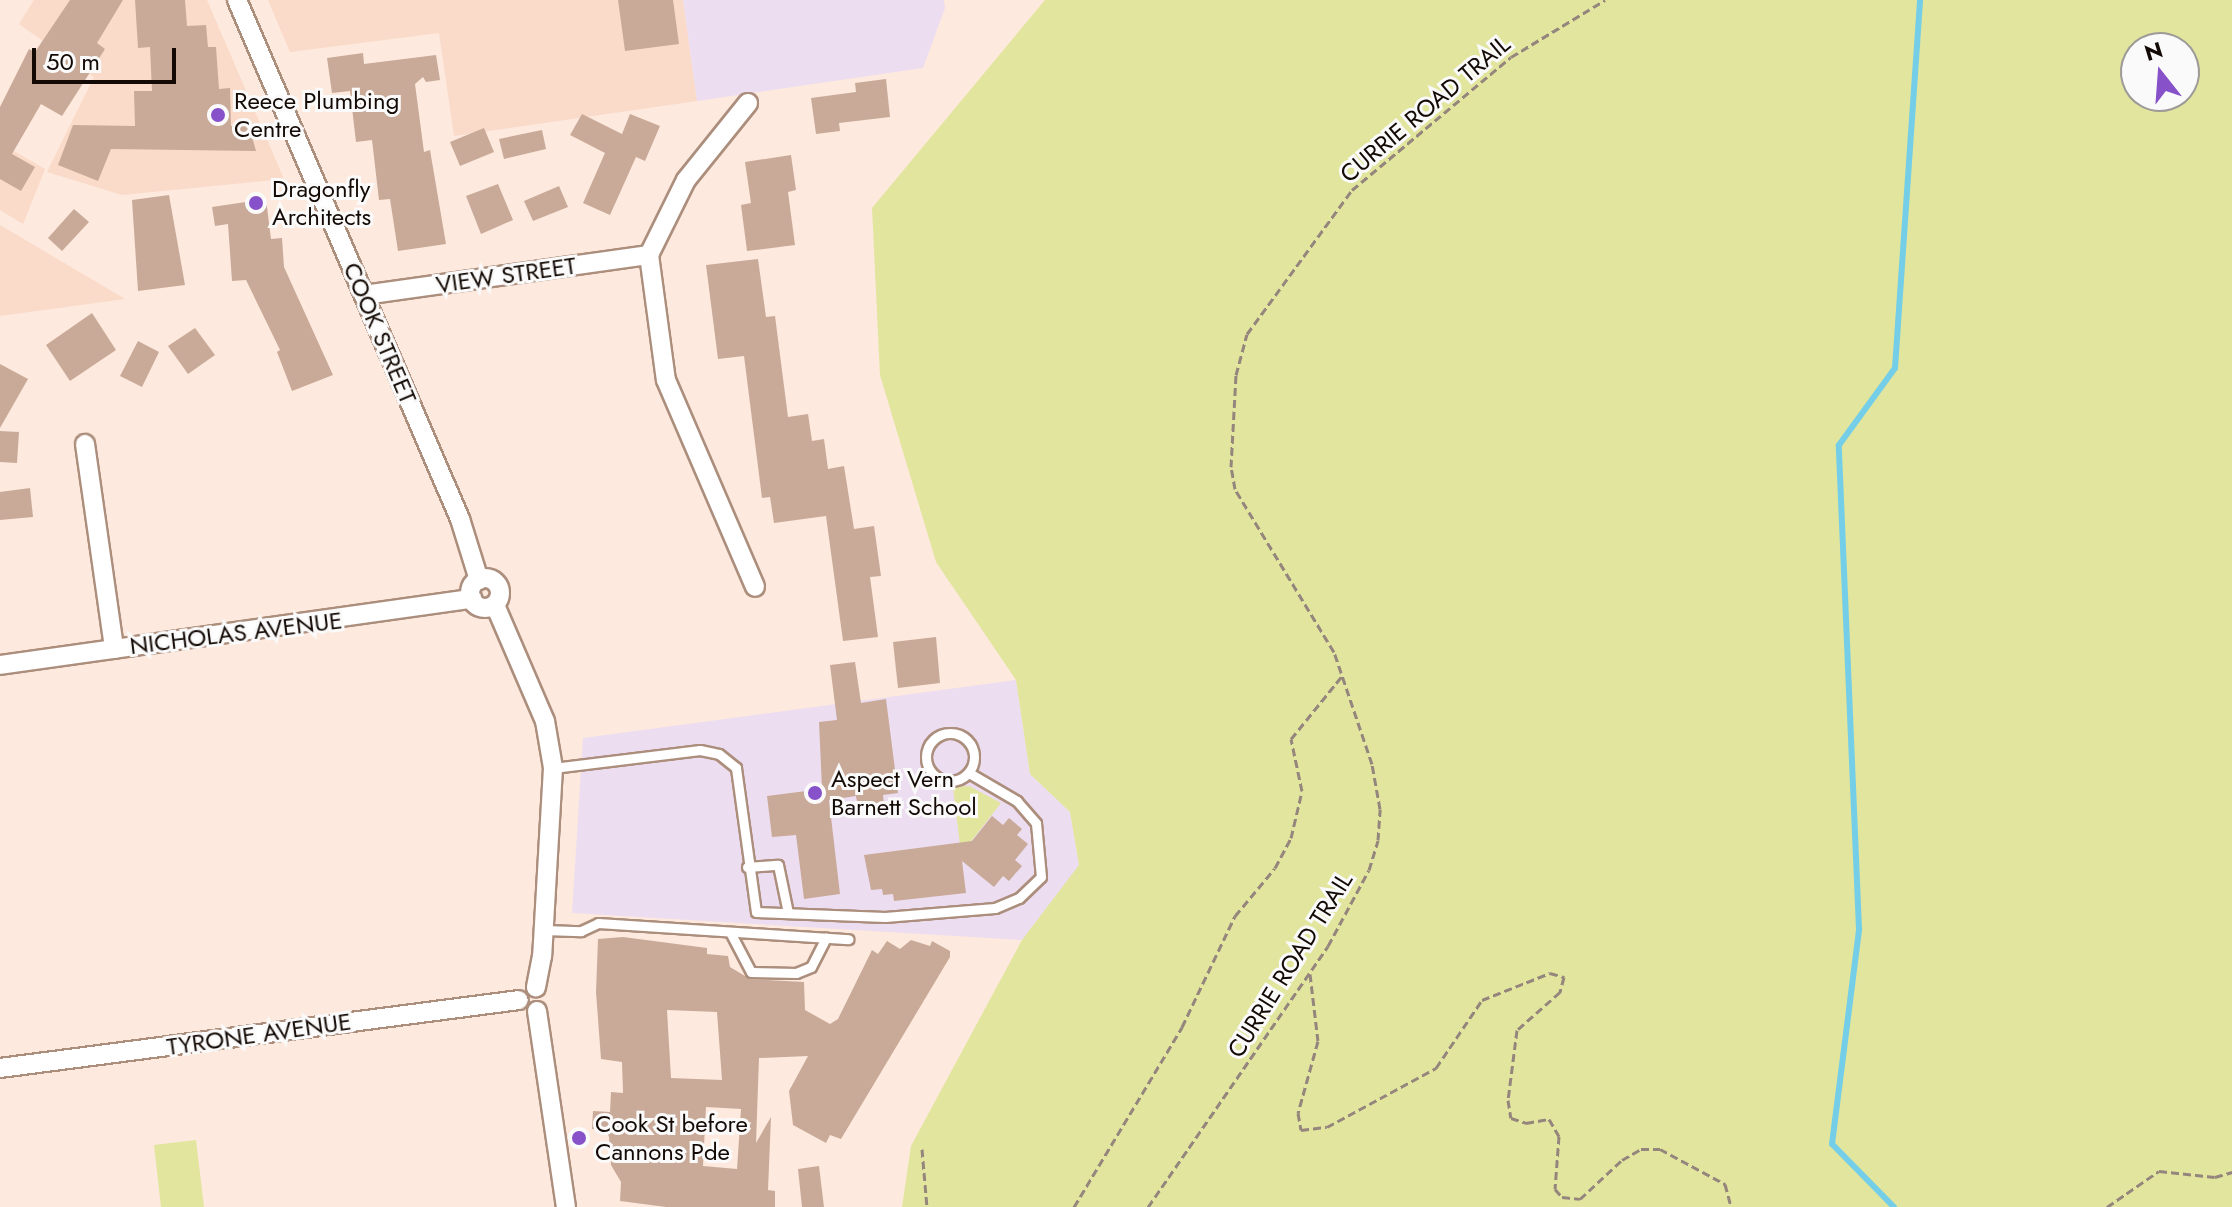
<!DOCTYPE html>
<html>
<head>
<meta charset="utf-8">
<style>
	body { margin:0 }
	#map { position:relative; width:2232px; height:1207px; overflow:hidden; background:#fde9dd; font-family:Jost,sans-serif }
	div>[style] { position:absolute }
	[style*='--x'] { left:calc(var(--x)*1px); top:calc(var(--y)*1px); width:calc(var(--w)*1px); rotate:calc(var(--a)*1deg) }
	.built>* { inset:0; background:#fadac8 }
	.education>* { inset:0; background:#edddf0 }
	.green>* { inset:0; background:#e2e59e }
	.stream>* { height:6px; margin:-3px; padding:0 3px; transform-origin:3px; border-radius:3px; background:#74cee7 }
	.building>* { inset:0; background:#c9aa98 }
	.path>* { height:3px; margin-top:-1.5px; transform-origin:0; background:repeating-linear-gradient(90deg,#95867d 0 8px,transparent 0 12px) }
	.roads { filter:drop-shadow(2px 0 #ac8e7d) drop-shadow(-2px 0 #ac8e7d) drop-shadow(0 2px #ac8e7d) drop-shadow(0 -2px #ac8e7d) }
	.lane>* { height:9px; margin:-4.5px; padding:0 4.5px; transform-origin:4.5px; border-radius:4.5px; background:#fff }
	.lane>.ring { margin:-4.5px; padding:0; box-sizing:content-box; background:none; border:9px solid #fff; border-radius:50% }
	.street>* { height:18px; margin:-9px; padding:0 9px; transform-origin:9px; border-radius:9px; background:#fff }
	.street>.ring { margin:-9px; padding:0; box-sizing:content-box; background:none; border:18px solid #fff; border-radius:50% }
	.dots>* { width:22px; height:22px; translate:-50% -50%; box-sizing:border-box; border:4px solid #fafafa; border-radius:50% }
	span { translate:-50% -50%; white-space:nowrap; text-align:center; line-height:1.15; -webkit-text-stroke:6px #fafafa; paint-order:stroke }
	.poi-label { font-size:24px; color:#140a05 }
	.left { translate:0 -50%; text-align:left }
	.street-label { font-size:24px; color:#140a05 }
	.north { position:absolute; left:2120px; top:32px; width:80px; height:80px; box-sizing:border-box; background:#fafafa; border:2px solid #9e9a98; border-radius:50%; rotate:343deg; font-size:22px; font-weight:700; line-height:32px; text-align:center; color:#140a05 }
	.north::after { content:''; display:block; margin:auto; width:28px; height:36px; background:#8651c9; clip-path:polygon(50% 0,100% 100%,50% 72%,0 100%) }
	.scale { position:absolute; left:32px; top:48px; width:144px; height:36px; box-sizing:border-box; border:4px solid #140a05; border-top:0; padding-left:10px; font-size:24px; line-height:28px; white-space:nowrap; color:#140a05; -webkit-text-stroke:6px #fafafa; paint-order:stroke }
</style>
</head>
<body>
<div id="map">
	<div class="built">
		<div style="clip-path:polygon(34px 0,207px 0,284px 179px,122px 195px,47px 172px,94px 77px,19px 24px)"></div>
		<div style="clip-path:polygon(268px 0,683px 0,697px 101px,454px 136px,439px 33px,290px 52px)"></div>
		<div style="clip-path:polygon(0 143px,45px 169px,23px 224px,0 210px)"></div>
		<div style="clip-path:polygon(0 225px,125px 299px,0 316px)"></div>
	</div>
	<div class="education">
		<div style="clip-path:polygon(683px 0,944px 0,945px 8px,923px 68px,697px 101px)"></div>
		<div style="clip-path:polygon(1016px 680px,1030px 774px,1070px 812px,1079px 866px,1022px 940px,572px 913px,583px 738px)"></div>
	</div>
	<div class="green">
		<div style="clip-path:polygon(evenodd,1045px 0,2232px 0,2232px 1207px,902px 1207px,911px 1146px,1022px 940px,1079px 865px,1070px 812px,1030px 774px,1016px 680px,936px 562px,880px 375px,872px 208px,1045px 0,2136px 48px,2184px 48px,2184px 96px,2136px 96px,2136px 48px)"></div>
		<div style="clip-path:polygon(969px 786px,1001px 803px,961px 854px,953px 787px)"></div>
		<div style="clip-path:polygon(196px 1140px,204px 1207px,161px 1207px,154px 1145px)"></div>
	</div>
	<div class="stream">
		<div style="--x:1894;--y:1207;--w:88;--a:-134.5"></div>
		<div style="--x:1832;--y:1144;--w:217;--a:-82.8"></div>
		<div style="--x:1859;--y:929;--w:484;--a:-92.4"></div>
		<div style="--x:1839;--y:445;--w:95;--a:-54"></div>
		<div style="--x:1895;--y:368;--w:369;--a:-86.1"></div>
	</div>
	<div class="building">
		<div style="clip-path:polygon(70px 0,123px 0,97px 43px,105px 49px,62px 116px,41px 104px,12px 154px,35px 167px,21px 191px,0 179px,0 107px,29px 49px,35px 52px)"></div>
		<div style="clip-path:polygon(135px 0,185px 0,187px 26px,206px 25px,208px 47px,216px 47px,219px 89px,230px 88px,231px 126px,249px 126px,256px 151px,111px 149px,98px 181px,58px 165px,73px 125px,135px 126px,134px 91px,152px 91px,150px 47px,138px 48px)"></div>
		<div style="clip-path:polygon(618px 0,673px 0,679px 44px,625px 51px)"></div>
		<div style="clip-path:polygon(363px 53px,364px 64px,436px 55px,440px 80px,426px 82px,423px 77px,415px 84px,424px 152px,430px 150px,446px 244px,398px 251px,390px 199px,379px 200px,372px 140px,356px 142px,350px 91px,332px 93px,327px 58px)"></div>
		<div style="clip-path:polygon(886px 79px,890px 117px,839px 123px,840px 131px,816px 134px,811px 98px,856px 92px,855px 83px)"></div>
		<div style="clip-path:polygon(582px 114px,622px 134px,630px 114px,660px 126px,645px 161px,636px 157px,610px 215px,583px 203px,605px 153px,570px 135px)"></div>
		<div style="clip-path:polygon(484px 128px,494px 152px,460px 166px,450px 142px)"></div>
		<div style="clip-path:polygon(542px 130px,546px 149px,504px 159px,499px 139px)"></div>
		<div style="clip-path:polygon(791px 155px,796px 190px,788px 192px,795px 245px,747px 251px,741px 205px,751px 203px,745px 162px)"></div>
		<div style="clip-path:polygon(498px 184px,513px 220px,481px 234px,466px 196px)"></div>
		<div style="clip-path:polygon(559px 186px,568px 207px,533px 221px,524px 201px)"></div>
		<div style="clip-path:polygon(169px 195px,185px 285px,138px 291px,132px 200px)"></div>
		<div style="clip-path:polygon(266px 199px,271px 239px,282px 238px,284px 267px,333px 375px,292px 391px,277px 352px,280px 350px,246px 280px,232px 281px,228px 224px,215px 226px,212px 207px)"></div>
		<div style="clip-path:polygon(74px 209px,89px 222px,62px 251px,48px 238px)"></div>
		<div style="clip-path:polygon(758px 259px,766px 317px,775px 316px,788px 417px,808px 414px,812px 441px,824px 439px,828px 469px,844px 466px,854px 529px,874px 526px,881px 576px,870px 577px,878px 637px,843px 641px,826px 516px,774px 523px,770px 497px,762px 498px,744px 356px,718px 359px,706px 265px)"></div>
		<div style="clip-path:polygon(92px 313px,116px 350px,70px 381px,46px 345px)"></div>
		<div style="clip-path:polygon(195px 328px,215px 355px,188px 374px,168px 346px)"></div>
		<div style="clip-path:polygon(138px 341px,159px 352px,142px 387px,120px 376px)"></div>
		<div style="clip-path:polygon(0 364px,28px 379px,0 428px)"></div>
		<div style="clip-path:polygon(0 431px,19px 432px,17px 463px,0 462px)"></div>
		<div style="clip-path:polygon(30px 488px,33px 517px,0 520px,0 492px)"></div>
		<div style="clip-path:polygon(936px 637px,940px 683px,898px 688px,893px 642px)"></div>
		<div style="clip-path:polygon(855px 662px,861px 703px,886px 699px,898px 793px,883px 795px,884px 805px,858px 808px,856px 796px,829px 800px,840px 894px,804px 899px,796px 835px,772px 837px,767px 796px,822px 789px,819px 722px,837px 720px,830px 665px)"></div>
		<div style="clip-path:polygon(992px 816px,1003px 825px,1009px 818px,1022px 829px,1017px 835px,1028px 844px,1015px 860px,1022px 866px,1009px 881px,1003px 876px,994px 887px,962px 861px,966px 893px,894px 901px,893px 894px,883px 895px,882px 889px,871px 890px,864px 855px,972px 841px)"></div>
		<div style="clip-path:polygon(evenodd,623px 937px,707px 948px,707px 954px,728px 956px,730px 967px,750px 979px,804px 982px,805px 1010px,830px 1024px,838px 1019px,872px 950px,878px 954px,887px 941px,900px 949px,911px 940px,930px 946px,932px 941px,950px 951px,950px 957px,841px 1139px,830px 1135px,826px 1143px,793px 1125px,789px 1091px,808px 1056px,759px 1058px,756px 1143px,771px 1117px,768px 1190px,775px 1191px,775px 1207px,666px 1207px,620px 1201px,621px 1182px,611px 1165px,609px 1137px,606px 1130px,592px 1129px,593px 1111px,610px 1112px,611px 1092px,623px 1093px,622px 1062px,601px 1059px,596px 992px,598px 939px,623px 937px,667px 1010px,717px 1012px,722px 1080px,671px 1078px,667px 1010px,623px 937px,706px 1107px,741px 1109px,737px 1169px,703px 1166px,706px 1107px)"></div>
		<div style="clip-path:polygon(819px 1166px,824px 1207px,802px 1207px,798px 1169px)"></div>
	</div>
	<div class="path">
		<div style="--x:1310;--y:974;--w:67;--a:83.2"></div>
		<div style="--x:1318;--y:1041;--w:75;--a:105.5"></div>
		<div style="--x:1298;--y:1113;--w:17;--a:80"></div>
		<div style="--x:1301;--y:1130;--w:26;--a:-7"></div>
		<div style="--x:1327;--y:1127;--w:124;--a:-28.4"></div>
		<div style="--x:1436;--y:1068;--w:82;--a:-55.9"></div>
		<div style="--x:1482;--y:1000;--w:73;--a:-21.7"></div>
		<div style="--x:1550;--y:973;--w:15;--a:16"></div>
		<div style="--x:1564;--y:977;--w:16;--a:105"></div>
		<div style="--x:1560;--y:992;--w:57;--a:138.5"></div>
		<div style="--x:1517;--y:1030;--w:71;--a:97.3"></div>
		<div style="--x:1508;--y:1100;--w:18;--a:81"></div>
		<div style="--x:1511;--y:1118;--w:16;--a:18"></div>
		<div style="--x:1526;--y:1123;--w:23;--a:-10"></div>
		<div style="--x:1549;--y:1119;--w:20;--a:60"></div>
		<div style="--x:1559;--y:1136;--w:53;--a:94.3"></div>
		<div style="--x:1555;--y:1189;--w:11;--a:49"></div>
		<div style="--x:1562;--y:1197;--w:18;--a:6"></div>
		<div style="--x:1580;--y:1199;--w:57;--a:-42.9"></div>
		<div style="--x:1622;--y:1160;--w:22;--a:-30"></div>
		<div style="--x:1641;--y:1149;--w:19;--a:0"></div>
		<div style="--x:1660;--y:1149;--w:74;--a:28.3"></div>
		<div style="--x:1725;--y:1184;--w:24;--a:75"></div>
		<div style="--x:922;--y:1149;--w:58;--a:85.1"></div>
		<div style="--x:1074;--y:1207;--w:210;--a:-59"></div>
		<div style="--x:1182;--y:1027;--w:123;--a:-64.5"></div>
		<div style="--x:1235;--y:916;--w:62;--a:-50.2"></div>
		<div style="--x:1275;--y:868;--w:34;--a:-62"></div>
		<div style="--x:1291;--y:838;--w:48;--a:-76.8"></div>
		<div style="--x:1302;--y:791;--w:53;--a:-101.9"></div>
		<div style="--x:1291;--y:739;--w:81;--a:-51"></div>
		<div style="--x:1148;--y:1207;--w:317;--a:-55.4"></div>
		<div style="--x:1328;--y:946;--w:86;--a:-61.7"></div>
		<div style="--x:1369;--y:870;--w:31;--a:-73"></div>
		<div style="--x:1378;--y:840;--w:31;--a:-86"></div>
		<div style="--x:1380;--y:809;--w:46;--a:-100.1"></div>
		<div style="--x:1372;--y:764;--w:118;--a:-108.7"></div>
		<div style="--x:1334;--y:652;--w:191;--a:-121.3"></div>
		<div style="--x:1235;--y:489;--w:22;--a:-100"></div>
		<div style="--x:1231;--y:467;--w:92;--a:-86.9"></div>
		<div style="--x:1236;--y:375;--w:42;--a:-75"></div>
		<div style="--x:1247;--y:334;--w:178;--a:-53.9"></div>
		<div style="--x:1352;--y:190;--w:207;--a:-39.9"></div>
		<div style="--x:1511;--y:57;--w:110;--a:-31.2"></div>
		<div style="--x:2107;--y:1207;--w:63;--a:-34.7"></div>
		<div style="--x:2159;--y:1171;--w:56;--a:6.1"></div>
		<div style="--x:2215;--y:1177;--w:18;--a:-16"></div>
	</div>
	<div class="roads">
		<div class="lane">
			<div class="ring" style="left:926px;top:733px;width:39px;height:39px"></div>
			<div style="--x:553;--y:768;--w:148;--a:-7"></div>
			<div style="--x:700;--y:750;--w:19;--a:12"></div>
			<div style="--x:719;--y:754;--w:22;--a:39"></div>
			<div style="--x:736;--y:768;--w:145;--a:82.1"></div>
			<div style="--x:756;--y:912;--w:129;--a:2.2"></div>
			<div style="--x:885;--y:917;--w:110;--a:-4.7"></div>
			<div style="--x:995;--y:908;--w:26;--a:-23"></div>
			<div style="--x:1019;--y:898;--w:30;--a:-44"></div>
			<div style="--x:1041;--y:877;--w:54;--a:-95.3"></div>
			<div style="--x:1036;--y:823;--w:29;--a:-131"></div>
			<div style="--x:1017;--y:801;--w:56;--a:-149.7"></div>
			<div style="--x:747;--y:867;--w:31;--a:-4"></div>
			<div style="--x:778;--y:865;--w:49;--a:78.2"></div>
			<div style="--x:544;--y:930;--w:37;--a:2"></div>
			<div style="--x:581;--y:931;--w:19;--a:-25"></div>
			<div style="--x:598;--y:923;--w:251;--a:3.7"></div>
			<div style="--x:730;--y:932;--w:45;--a:62.3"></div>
			<div style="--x:751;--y:972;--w:45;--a:1.3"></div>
			<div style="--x:796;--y:973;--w:16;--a:-22"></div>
			<div style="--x:811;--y:967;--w:33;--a:-63"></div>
		</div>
		<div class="street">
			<div style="--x:237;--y:0;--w:565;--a:66.75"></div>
			<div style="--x:460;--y:519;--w:64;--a:72.7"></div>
			<div style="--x:748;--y:103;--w:99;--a:128.8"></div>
			<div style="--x:686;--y:180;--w:84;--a:116.3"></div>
			<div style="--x:649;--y:255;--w:126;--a:82.3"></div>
			<div style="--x:666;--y:380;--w:225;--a:66.7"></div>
			<div style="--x:364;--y:295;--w:288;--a:-8"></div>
			<div style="--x:85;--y:444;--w:207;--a:81.9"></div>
			<div class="ring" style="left:470px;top:578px;width:12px;height:12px"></div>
			<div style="--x:495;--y:605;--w:126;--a:66.7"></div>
			<div style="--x:545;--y:721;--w:48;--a:80.3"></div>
			<div style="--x:553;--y:768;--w:188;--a:93.3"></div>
			<div style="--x:542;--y:956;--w:32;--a:101"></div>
			<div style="--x:0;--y:665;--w:477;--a:-8"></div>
			<div style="--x:537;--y:1011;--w:198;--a:81.6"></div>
			<div style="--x:0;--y:1068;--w:523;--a:-7.46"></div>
		</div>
	</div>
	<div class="dots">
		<div style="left:218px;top:115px;background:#8651c9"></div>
		<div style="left:256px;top:203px;background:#8651c9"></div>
		<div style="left:815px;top:793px;background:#8651c9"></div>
		<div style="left:579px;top:1138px;background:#8651c9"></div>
	</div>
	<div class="poi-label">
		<span class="left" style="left:234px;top:115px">Reece Plumbing<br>Centre</span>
		<span class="left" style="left:272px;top:203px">Dragonfly<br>Architects</span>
		<span class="left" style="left:831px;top:793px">Aspect Vern<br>Barnett School</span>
		<span class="left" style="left:595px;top:1138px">Cook St before<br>Cannons Pde</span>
	</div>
	<div class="street-label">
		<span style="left:1425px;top:109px;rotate:-40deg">CURRIE ROAD TRAIL</span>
		<span style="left:506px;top:275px;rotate:-8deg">VIEW STREET</span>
		<span style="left:380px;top:333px;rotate:67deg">COOK STREET</span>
		<span style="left:236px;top:633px;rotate:-7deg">NICHOLAS AVENUE</span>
		<span style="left:1290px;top:965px;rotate:-58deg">CURRIE ROAD TRAIL</span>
		<span style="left:259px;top:1034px;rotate:-8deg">TYRONE AVENUE</span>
	</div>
	<div class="north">N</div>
	<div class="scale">50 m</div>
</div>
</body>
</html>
